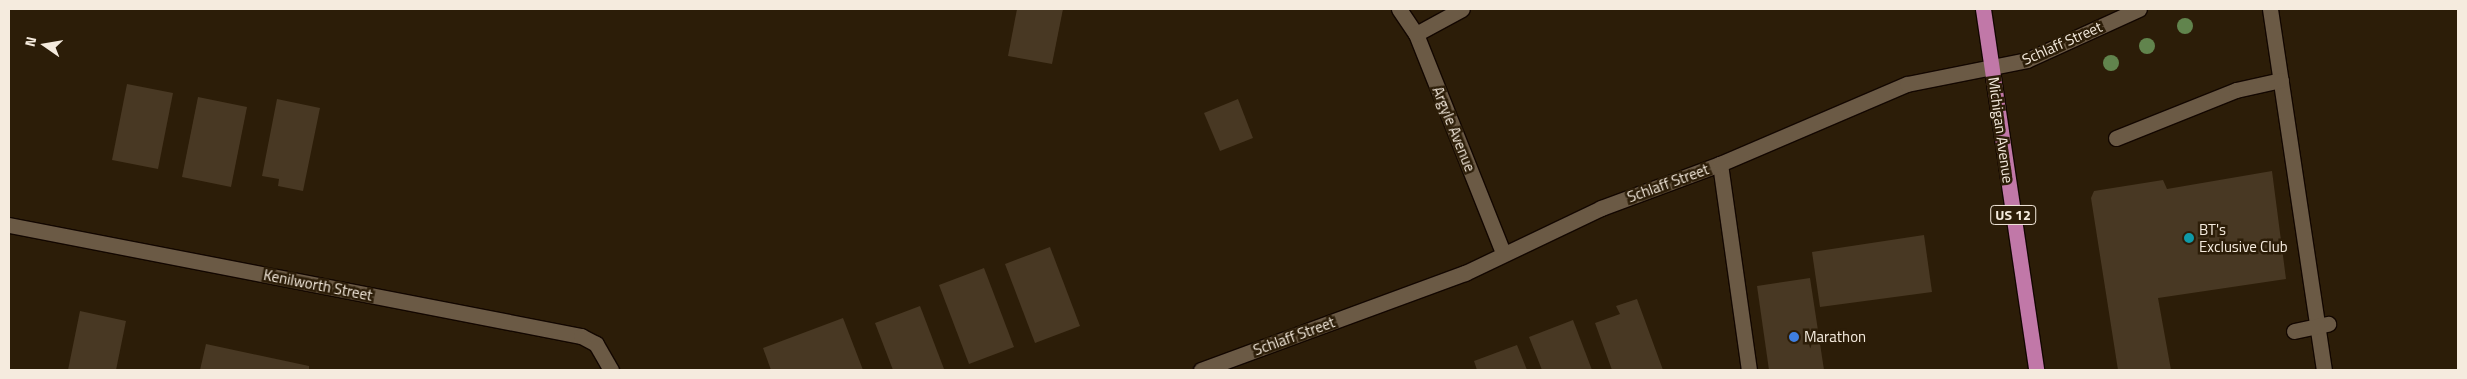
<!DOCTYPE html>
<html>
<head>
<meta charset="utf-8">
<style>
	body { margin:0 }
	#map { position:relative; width:2467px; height:379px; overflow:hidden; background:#2c1d08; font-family:"Titillium Web",sans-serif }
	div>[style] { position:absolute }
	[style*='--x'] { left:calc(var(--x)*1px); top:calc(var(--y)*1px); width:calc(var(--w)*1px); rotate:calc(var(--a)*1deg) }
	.building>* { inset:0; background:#483823 }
	.roads { filter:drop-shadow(1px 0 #130700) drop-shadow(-1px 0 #130700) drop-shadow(0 1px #130700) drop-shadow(0 -1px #130700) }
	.minor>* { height:15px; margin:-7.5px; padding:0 7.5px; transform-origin:7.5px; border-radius:7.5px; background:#6b5a45 }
	.major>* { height:15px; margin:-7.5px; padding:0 7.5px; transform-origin:7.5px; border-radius:7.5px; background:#c178a8 }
	.trees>* { width:16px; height:16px; margin:-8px; border-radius:50%; background:#61844d }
	.dots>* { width:14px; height:14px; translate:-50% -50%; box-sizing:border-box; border:2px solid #2c1d08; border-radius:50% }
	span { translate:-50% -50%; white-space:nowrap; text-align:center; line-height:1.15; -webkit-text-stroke:5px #2c1d08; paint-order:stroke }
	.shield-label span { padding:1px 4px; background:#2c1d08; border:1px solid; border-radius:4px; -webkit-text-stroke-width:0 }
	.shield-label { font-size:14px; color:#f5ebde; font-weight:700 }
	.street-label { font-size:15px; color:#f5ebde }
	.poi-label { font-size:15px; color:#f5ebde }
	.left { translate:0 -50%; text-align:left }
	.frame { position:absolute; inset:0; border:10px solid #f5ebde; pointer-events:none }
	.north { position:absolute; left:20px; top:20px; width:50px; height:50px; -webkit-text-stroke:4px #2c1d08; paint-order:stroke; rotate:283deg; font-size:14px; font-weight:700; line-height:20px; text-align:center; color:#f5ebde }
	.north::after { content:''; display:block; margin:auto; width:18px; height:22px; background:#f5ebde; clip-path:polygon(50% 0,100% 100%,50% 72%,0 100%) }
</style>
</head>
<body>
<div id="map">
	<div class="building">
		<div style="clip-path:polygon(1017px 9px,1063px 9px,1052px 64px,1008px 56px)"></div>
		<div style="clip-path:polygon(127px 84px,173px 93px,158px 169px,112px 160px)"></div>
		<div style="clip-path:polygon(198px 97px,247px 107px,231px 187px,182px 177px)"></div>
		<div style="clip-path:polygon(277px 99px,320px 108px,303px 191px,278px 186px,279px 179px,262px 176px)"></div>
		<div style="clip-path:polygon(1238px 99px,1253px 138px,1220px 151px,1204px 113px)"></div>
		<div style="clip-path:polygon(2272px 171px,2286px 279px,2158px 298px,2171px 370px,2118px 370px,2091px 198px,2094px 191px,2163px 180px,2167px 189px)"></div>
		<div style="clip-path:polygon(1924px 235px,1932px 292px,1820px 307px,1812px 252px)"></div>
		<div style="clip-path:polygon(1050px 247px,1080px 326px,1035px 343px,1005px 264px)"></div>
		<div style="clip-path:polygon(984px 268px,1014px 347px,969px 364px,939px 285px)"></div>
		<div style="clip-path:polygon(1810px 278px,1824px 370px,1769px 370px,1757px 286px)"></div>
		<div style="clip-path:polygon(1637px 299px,1663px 370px,1612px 370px,1595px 323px,1620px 314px,1616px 306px)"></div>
		<div style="clip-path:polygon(920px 306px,944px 369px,893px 370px,875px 323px)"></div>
		<div style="clip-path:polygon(80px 311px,126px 321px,116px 370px,68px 370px)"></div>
		<div style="clip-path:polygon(843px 318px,863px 370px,771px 370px,763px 348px)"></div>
		<div style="clip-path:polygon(1573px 320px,1592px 370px,1542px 370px,1529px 337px)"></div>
		<div style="clip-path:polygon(206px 344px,309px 366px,309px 370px,200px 370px)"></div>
		<div style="clip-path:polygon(1517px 345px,1527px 370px,1477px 370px,1474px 361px)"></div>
	</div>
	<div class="roads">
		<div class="minor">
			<div style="--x:1399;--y:9;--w:30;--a:56"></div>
			<div style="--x:1416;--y:34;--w:236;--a:68.3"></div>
			<div style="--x:2270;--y:9;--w:365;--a:81.5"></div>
			<div style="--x:1416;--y:34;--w:52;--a:-28.5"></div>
			<div style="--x:2116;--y:138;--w:129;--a:-21.8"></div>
			<div style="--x:2236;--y:90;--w:46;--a:-12.5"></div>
			<div style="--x:1720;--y:164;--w:208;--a:82"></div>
			<div style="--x:9;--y:225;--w:583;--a:10.98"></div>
			<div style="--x:581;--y:336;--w:17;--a:28"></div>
			<div style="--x:596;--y:344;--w:30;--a:60"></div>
			<div style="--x:2294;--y:331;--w:35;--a:-12"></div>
			<div style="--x:1201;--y:370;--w:281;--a:-20.2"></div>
			<div style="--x:1465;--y:273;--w:151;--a:-25.5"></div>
			<div style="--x:1601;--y:208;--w:127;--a:-20.3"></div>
			<div style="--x:1720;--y:164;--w:203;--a:-23.2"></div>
			<div style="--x:1907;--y:84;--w:122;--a:-11.3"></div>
			<div style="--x:2027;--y:60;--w:123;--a:-24.5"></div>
		</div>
		<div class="major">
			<div style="--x:1983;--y:9;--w:365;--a:81.6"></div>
		</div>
	</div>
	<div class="trees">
		<div style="left:2185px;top:26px"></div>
		<div style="left:2147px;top:46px"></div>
		<div style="left:2111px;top:63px"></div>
	</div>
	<div class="dots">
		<div style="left:2189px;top:238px;background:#0f9aa8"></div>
		<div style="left:1794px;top:337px;background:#3f7fe0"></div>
	</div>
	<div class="shield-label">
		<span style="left:2013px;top:215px">US 12</span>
	</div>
	<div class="street-label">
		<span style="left:2062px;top:43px;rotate:-24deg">Schlaff Street</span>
		<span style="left:1454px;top:129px;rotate:68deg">Argyle Avenue</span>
		<span style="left:2001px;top:130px;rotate:82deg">Michigan Avenue</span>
		<span style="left:1668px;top:183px;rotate:-20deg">Schlaff Street</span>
		<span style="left:318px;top:285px;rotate:11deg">Kenilworth Street</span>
		<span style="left:1294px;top:336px;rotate:-20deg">Schlaff Street</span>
	</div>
	<div class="poi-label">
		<span class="left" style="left:2199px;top:238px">BT's<br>Exclusive Club</span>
		<span class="left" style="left:1804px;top:337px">Marathon</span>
	</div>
	<div class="frame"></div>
	<div class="north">N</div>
</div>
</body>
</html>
